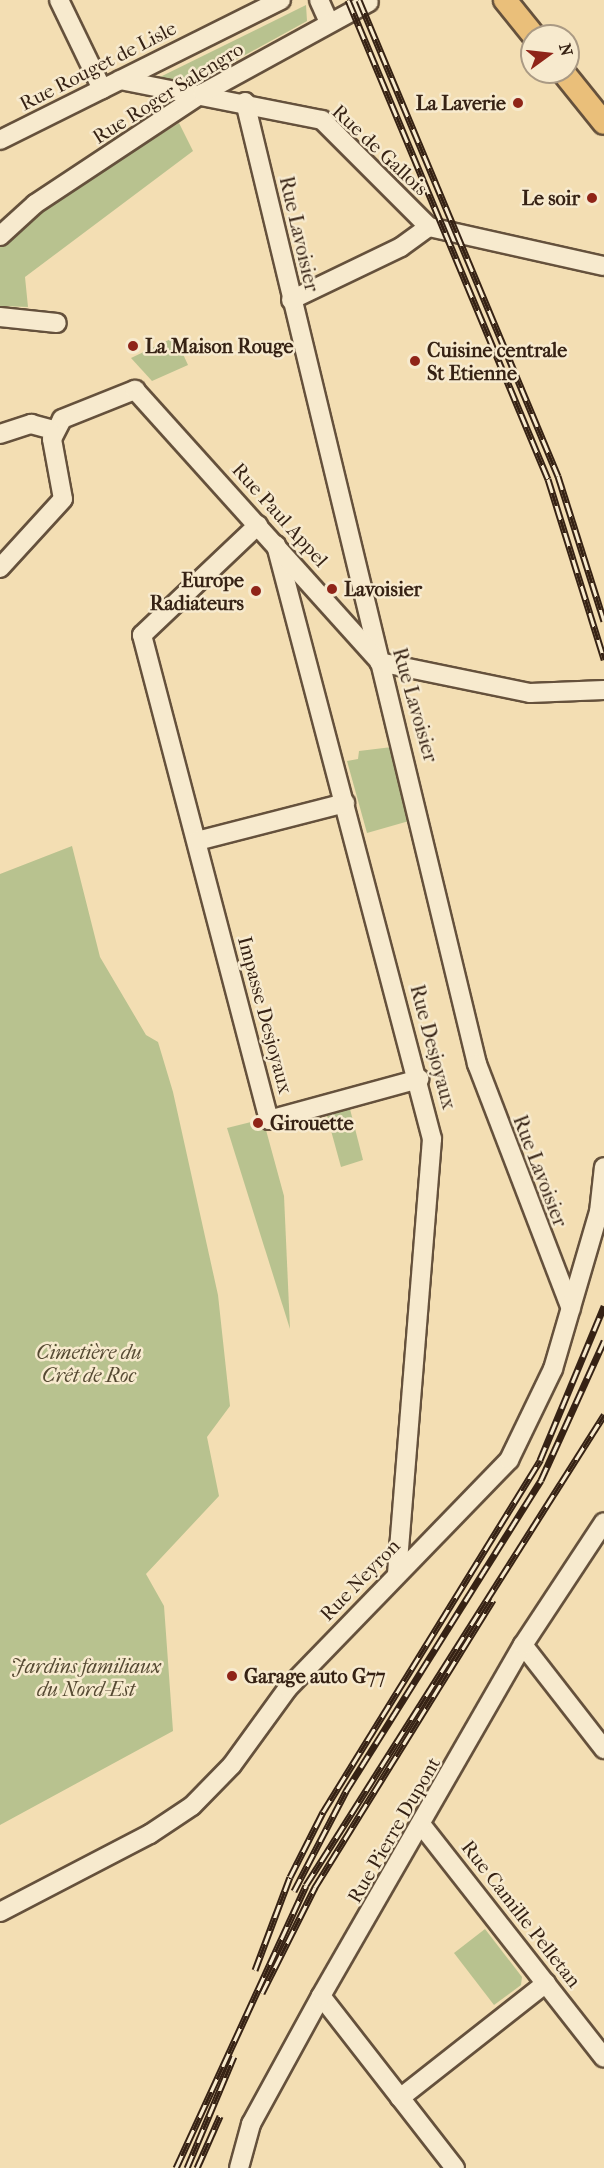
<!DOCTYPE html>
<html>
<head>
<meta charset="utf-8">
<style>
	body { margin:0 }
	#map { position:relative; width:604px; height:2168px; overflow:hidden; background:#f3deb3; font-family:"IM FELL French Canon",serif }
	div>[style] { position:absolute }
	[style*='--x'] { left:calc(var(--x)*1px); top:calc(var(--y)*1px); width:calc(var(--w)*1px); rotate:calc(var(--a)*1deg) }
	.green>* { inset:0; background:#b8c28f }
	.roads { filter:drop-shadow(2px 0 #65513c) drop-shadow(-2px 0 #65513c) drop-shadow(0 2px #65513c) drop-shadow(0 -2px #65513c) }
	.minor>* { height:18px; margin:-9px; padding:0 9px; transform-origin:9px; border-radius:9px; background:#f7eace }
	.major>* { height:22px; margin:-11px; padding:0 11px; transform-origin:11px; border-radius:11px; background:#eabf7a }
	.rail>* { height:7px; margin-top:-3.5px; transform-origin:0; background:repeating-linear-gradient(90deg,#f7eace 0 14px,#362214 0 28px); box-sizing:border-box; border-block:2px solid #362214 }
	.dots>* { width:16px; height:16px; translate:-50% -50%; box-sizing:border-box; border:3px solid #f7eace; border-radius:50% }
	span { translate:-50% -50%; white-space:nowrap; text-align:center; line-height:1.15; -webkit-text-stroke:5px #f7eace; paint-order:stroke }
	.street-label { font-size:20px; color:#362214 }
	.poi-label { font-size:20px; color:#362214; font-weight:700 }
	.right { translate:-100% -50%; text-align:right }
	.left { translate:0 -50%; text-align:left }
	.park-label { font-size:20px; color:#564a33; font-style:italic }
	.north { position:absolute; left:520px; top:24px; width:60px; height:60px; box-sizing:border-box; background:#f7eace; border:2px solid #aa9a84; border-radius:50%; rotate:75deg; font-size:16px; font-weight:700; line-height:24px; text-align:center; color:#362214 }
	.north::after { content:''; display:block; margin:auto; width:21px; height:27px; background:#8f2418; clip-path:polygon(50% 0,100% 100%,50% 72%,0 100%) }
</style>
</head>
<body>
<div id="map">
	<div class="green">
		<div style="clip-path:polygon(306px 5px,307px 21px,196px 82px,158px 78px)"></div>
		<div style="clip-path:polygon(179px 123px,193px 151px,25px 277px,28px 307px,0 306px,0 246px,55px 200px)"></div>
		<div style="clip-path:polygon(175px 337px,188px 365px,152px 381px,131px 358px)"></div>
		<div style="clip-path:polygon(392px 747px,409px 821px,367px 833px,347px 761px,358px 759px,359px 751px)"></div>
		<div style="clip-path:polygon(72px 846px,100px 957px,146px 1035px,158px 1042px,173px 1092px,218px 1295px,230px 1406px,207px 1437px,219px 1496px,146px 1574px,164px 1606px,173px 1731px,0 1825px,0 874px)"></div>
		<div style="clip-path:polygon(350px 1109px,363px 1160px,341px 1167px,327px 1116px)"></div>
		<div style="clip-path:polygon(263px 1119px,284px 1196px,290px 1329px,227px 1128px)"></div>
		<div style="clip-path:polygon(485px 1929px,522px 1977px,521px 1985px,494px 2005px,454px 1953px)"></div>
	</div>
	<div class="roads">
		<div class="minor">
			<div style="--x:59;--y:0;--w:99;--a:64.2"></div>
			<div style="--x:319;--y:0;--w:24;--a:66"></div>
			<div style="--x:120;--y:80;--w:206;--a:11.2"></div>
			<div style="--x:322;--y:120;--w:151;--a:45"></div>
			<div style="--x:429;--y:227;--w:179;--a:12.6"></div>
			<div style="--x:245;--y:102;--w:990;--a:76.44"></div>
			<div style="--x:477;--y:1064;--w:262;--a:69"></div>
			<div style="--x:0;--y:140;--w:314;--a:-26.5"></div>
			<div style="--x:0;--y:236;--w:47;--a:-42.4"></div>
			<div style="--x:35;--y:204;--w:201;--a:-33.5"></div>
			<div style="--x:203;--y:93;--w:189;--a:-28.7"></div>
			<div style="--x:291;--y:300;--w:122;--a:-25.7"></div>
			<div style="--x:401;--y:247;--w:34;--a:-36"></div>
			<div style="--x:0;--y:317;--w:57;--a:6"></div>
			<div style="--x:0;--y:434;--w:33;--a:-18"></div>
			<div style="--x:31;--y:424;--w:24;--a:15"></div>
			<div style="--x:258;--y:525;--w:160;--a:136.5"></div>
			<div style="--x:142;--y:635;--w:501;--a:75.33"></div>
			<div style="--x:269;--y:1120;--w:156;--a:-15.3"></div>
			<div style="--x:276;--y:545;--w:614;--a:75.28"></div>
			<div style="--x:432;--y:1139;--w:436;--a:94.6"></div>
			<div style="--x:0;--y:568;--w:93;--a:-47.6"></div>
			<div style="--x:63;--y:499;--w:61;--a:-100.4"></div>
			<div style="--x:52;--y:439;--w:22;--a:-63"></div>
			<div style="--x:62;--y:419;--w:79;--a:-21.7"></div>
			<div style="--x:135;--y:390;--w:360;--a:48"></div>
			<div style="--x:379;--y:662;--w:154;--a:11.6"></div>
			<div style="--x:530;--y:693;--w:74;--a:-2.3"></div>
			<div style="--x:197;--y:841;--w:153;--a:-14.4"></div>
			<div style="--x:523;--y:1645;--w:132;--a:52.1"></div>
			<div style="--x:423;--y:1827;--w:293;--a:51.9"></div>
			<div style="--x:0;--y:1912;--w:169;--a:-27.5"></div>
			<div style="--x:150;--y:1834;--w:50;--a:-33.7"></div>
			<div style="--x:192;--y:1806;--w:57;--a:-45.7"></div>
			<div style="--x:232;--y:1765;--w:95;--a:-54"></div>
			<div style="--x:288;--y:1688;--w:318;--a:-45.9"></div>
			<div style="--x:509;--y:1460;--w:101;--a:-64.2"></div>
			<div style="--x:553;--y:1369;--w:164;--a:-73.7"></div>
			<div style="--x:599;--y:1212;--w:45;--a:-83.7"></div>
			<div style="--x:321;--y:1996;--w:218;--a:52.1"></div>
			<div style="--x:400;--y:2098;--w:186;--a:-38.2"></div>
			<div style="--x:239;--y:2168;--w:46;--a:-74.7"></div>
			<div style="--x:251;--y:2124;--w:146;--a:-61.3"></div>
			<div style="--x:321;--y:1996;--w:405;--a:-60.1"></div>
			<div style="--x:523;--y:1645;--w:147;--a:-56.6"></div>
		</div>
		<div class="major">
			<div style="--x:505;--y:0;--w:46;--a:51.1"></div>
			<div style="--x:563;--y:72;--w:65;--a:51.2"></div>
		</div>
	</div>
	<div class="rail">
		<div style="--x:348;--y:0;--w:519;--a:67.34"></div>
		<div style="--x:548;--y:479;--w:189;--a:72.7"></div>
		<div style="--x:359;--y:0;--w:516;--a:67.31"></div>
		<div style="--x:558;--y:476;--w:152;--a:72.4"></div>
		<div style="--x:294;--y:1891;--w:113;--a:-62.5"></div>
		<div style="--x:346;--y:1791;--w:367;--a:-57.9"></div>
		<div style="--x:541;--y:1480;--w:153;--a:-65.6"></div>
		<div style="--x:255;--y:1970;--w:99;--a:-69.4"></div>
		<div style="--x:290;--y:1877;--w:73;--a:-63.1"></div>
		<div style="--x:323;--y:1812;--w:414;--a:-58.3"></div>
		<div style="--x:540;--y:1460;--w:167;--a:-67.4"></div>
		<div style="--x:262;--y:1993;--w:119;--a:-63.4"></div>
		<div style="--x:315;--y:1887;--w:338;--a:-58.2"></div>
		<div style="--x:176;--y:2168;--w:311;--a:-65.3"></div>
		<div style="--x:306;--y:1885;--w:557;--a:-57.62"></div>
		<div style="--x:187;--y:2168;--w:121;--a:-67.2"></div>
		<div style="--x:197;--y:2168;--w:57;--a:-66.1"></div>
	</div>
	<div class="dots">
		<div style="left:518px;top:103px;background:#8f2418"></div>
		<div style="left:592px;top:198px;background:#8f2418"></div>
		<div style="left:133px;top:346px;background:#8f2418"></div>
		<div style="left:415px;top:361px;background:#8f2418"></div>
		<div style="left:332px;top:589px;background:#8f2418"></div>
		<div style="left:256px;top:591px;background:#8f2418"></div>
		<div style="left:258px;top:1123px;background:#8f2418"></div>
		<div style="left:232px;top:1676px;background:#8f2418"></div>
	</div>
	<div class="street-label">
		<span style="left:98px;top:66px;rotate:-27deg">Rue Rouget de Lisle</span>
		<span style="left:168px;top:93px;rotate:-32deg">Rue Roger Salengro</span>
		<span style="left:380px;top:150px;rotate:43deg">Rue de Gallois</span>
		<span style="left:299px;top:234px;rotate:77deg">Rue Lavoisier</span>
		<span style="left:280px;top:515px;rotate:48deg">Rue Paul Appel</span>
		<span style="left:415px;top:705px;rotate:74deg">Rue Lavoisier</span>
		<span style="left:265px;top:1015px;rotate:75deg">Impasse Desjoyaux</span>
		<span style="left:433px;top:1047px;rotate:75deg">Rue Desjoyaux</span>
		<span style="left:540px;top:1171px;rotate:69deg">Rue Lavoisier</span>
		<span style="left:360px;top:1580px;rotate:-46deg">Rue Neyron</span>
		<span style="left:394px;top:1830px;rotate:-60deg">Rue Pierre Dupont</span>
		<span style="left:521px;top:1914px;rotate:52deg">Rue Camille Pelletan</span>
	</div>
	<div class="poi-label">
		<span class="right" style="left:506px;top:103px">La Laverie</span>
		<span class="right" style="left:580px;top:198px">Le soir</span>
		<span class="left" style="left:145px;top:346px">La Maison Rouge</span>
		<span class="left" style="left:427px;top:362px">Cuisine centrale<br>St Etienne</span>
		<span class="right" style="left:244px;top:592px">Europe<br>Radiateurs</span>
		<span class="left" style="left:344px;top:589px">Lavoisier</span>
		<span class="left" style="left:270px;top:1123px">Girouette</span>
		<span class="left" style="left:244px;top:1676px">Garage auto G77</span>
	</div>
	<div class="park-label">
		<span style="left:89px;top:1364px">Cimetière du<br>Crêt de Roc</span>
		<span style="left:86px;top:1678px">Jardins familiaux<br>du Nord-Est</span>
	</div>
	<div class="north">N</div>
</div>
</body>
</html>
